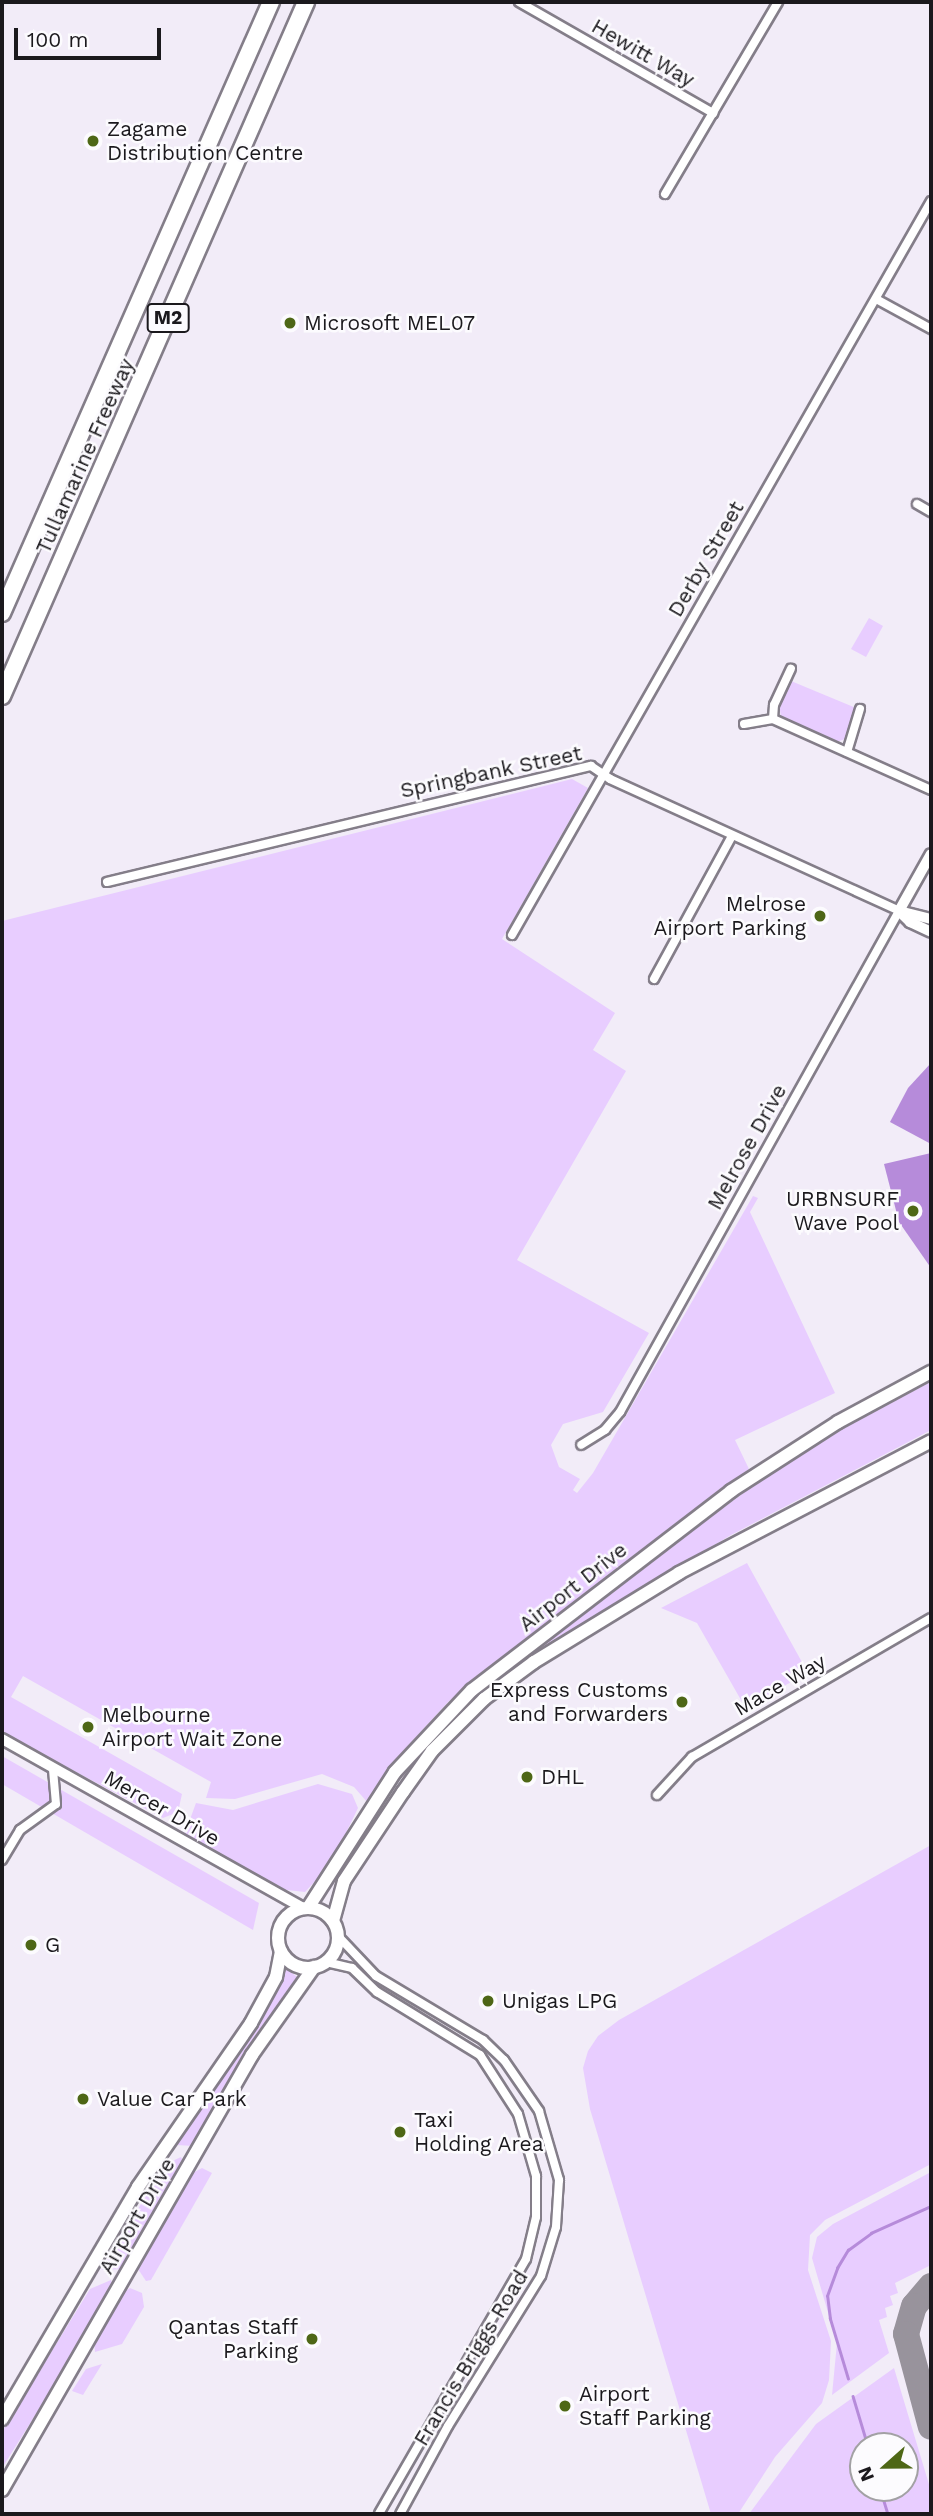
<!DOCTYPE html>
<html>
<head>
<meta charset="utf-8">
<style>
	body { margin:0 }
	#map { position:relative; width:933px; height:2516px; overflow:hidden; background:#f2ecf8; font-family:"Work Sans",sans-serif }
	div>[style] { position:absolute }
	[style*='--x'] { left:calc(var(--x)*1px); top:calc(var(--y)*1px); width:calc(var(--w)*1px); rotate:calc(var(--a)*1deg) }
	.green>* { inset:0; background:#e8cdff }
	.water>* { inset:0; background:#b68bda }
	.stream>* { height:2.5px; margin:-1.25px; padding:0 1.25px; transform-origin:1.25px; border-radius:1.25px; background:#b68bda }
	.taxiway>* { height:26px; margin:-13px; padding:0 13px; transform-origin:13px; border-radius:13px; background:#98939c }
	.roads { filter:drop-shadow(2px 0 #847e89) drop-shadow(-2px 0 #847e89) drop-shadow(0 2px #847e89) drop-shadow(0 -2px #847e89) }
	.minor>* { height:8px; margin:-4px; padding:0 4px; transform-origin:4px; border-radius:4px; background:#fff }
	.tertiary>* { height:10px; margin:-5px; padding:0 5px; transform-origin:5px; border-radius:5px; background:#fff }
	.primary>* { height:12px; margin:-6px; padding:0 6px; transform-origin:6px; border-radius:6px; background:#fff }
	.primary>.ring { margin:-6px; padding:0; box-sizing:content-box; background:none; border:12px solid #fff; border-radius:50% }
	.motorway>* { height:16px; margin:-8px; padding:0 8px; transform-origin:8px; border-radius:8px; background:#fff }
	.dots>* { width:19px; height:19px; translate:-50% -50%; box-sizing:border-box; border:4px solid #fcfbfe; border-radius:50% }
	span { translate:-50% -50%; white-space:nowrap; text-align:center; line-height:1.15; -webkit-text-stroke:5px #fcfbfe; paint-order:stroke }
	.shield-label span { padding:2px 5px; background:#fcfbfe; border:2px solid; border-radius:5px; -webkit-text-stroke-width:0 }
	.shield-label { font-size:19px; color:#1b191d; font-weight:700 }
	.street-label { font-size:21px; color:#1b191d }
	.poi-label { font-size:21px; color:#1b191d }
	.left { translate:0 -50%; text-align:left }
	.right { translate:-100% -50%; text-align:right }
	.frame { position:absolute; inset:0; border:4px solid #1b191d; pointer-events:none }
	.north { position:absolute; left:849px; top:2432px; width:70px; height:70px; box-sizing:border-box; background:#fcfbfe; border:2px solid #a2a1a4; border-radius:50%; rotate:249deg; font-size:19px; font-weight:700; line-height:28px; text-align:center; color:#1b191d }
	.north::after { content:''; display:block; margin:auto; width:24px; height:32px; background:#4e6716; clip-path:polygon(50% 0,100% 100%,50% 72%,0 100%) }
	.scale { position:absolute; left:14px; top:28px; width:147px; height:32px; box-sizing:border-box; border:4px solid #1b191d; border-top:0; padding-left:9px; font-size:21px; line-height:24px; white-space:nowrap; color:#1b191d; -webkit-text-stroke:5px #fcfbfe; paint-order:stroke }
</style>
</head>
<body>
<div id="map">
	<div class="green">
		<div style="clip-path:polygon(869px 618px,883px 626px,866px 657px,851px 649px)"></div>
		<div style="clip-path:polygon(791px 681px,856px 708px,845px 739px,836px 742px,781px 717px,779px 703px)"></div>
		<div style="clip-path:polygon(572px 779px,588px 788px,502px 939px,615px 1013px,593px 1050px,626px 1071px,517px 1260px,649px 1333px,603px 1412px,563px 1424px,551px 1445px,559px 1467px,580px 1479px,573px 1490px,577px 1493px,593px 1473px,753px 1196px,758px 1198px,750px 1212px,835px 1393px,735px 1440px,749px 1469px,449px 1701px,404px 1750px,368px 1803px,354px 1787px,322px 1774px,235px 1799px,206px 1798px,211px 1782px,23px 1676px,11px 1697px,182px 1794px,178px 1812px,163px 1818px,2px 1733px,2px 921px)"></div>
		<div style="clip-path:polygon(931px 1382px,931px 1430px,731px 1535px,536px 1652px,532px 1647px,760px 1481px,855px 1421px)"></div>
		<div style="clip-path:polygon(747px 1563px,808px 1673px,745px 1707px,697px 1623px,661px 1608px)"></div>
		<div style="clip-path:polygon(2px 1756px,259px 1903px,253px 1930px,2px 1784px)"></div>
		<div style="clip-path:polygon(318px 1784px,352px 1794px,358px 1808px,331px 1864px,305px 1892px,278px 1889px,185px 1833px,196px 1803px,233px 1810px)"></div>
		<div style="clip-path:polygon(931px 1845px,931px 2164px,825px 2220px,810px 2235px,808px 2270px,831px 2341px,829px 2380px,822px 2403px,775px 2457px,738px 2514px,711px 2514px,590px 2109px,583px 2068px,588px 2051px,598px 2036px,619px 2020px)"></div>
		<div style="clip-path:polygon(286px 1968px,297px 1977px,194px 2146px,176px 2145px,255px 2026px)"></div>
		<div style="clip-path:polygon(181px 2157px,184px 2163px,122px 2269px,102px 2270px,164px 2165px)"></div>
		<div style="clip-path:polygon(202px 2168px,212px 2173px,151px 2280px,146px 2281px,138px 2269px,140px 2261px,191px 2174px)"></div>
		<div style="clip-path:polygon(931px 2172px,931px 2265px,895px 2283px,898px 2293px,890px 2296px,893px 2305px,885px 2308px,887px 2317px,879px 2320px,889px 2353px,832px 2395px,837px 2343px,812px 2258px,817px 2237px,833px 2224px)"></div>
		<div style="clip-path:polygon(111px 2280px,113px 2286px,75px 2352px,2px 2468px,2px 2432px,90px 2289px)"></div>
		<div style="clip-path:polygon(130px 2288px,142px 2293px,144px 2307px,122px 2344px,95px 2352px,94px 2341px,121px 2294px)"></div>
		<div style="clip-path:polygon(102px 2364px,83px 2395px,72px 2391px,86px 2369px)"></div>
		<div style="clip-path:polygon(evenodd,894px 2368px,931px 2491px,931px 2514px,749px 2514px,816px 2424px,894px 2368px,863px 2446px,905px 2446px,905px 2488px,863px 2488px,863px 2446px)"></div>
	</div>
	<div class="water">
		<div style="clip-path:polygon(931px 1063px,931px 1144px,890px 1122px,908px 1088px)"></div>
		<div style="clip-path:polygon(931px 1153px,931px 1268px,899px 1222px,884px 1164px)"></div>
	</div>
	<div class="stream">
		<div style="--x:848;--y:2379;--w:63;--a:-106.7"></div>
		<div style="--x:830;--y:2319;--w:23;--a:-97"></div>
		<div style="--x:827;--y:2296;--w:30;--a:-70"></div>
		<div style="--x:837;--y:2268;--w:21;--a:-59"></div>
		<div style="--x:848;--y:2250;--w:29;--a:-36"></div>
		<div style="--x:871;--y:2233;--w:66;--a:-24.2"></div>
		<div style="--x:853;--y:2396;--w:52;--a:73.3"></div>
		<div style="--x:880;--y:2488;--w:27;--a:73"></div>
	</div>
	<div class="taxiway">
		<div style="--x:931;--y:2286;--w:26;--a:130"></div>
		<div style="--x:914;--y:2306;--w:29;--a:106"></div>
		<div style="--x:906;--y:2334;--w:96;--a:75"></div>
	</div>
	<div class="roads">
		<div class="minor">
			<div style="--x:519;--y:2;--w:224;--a:29.8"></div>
			<div style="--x:665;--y:194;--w:223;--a:-59.5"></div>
			<div style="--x:876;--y:299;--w:63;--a:28.6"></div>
			<div style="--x:917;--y:504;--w:16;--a:30"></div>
			<div style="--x:773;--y:719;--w:14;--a:-86"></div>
			<div style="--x:774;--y:705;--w:40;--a:-65"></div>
			<div style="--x:744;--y:724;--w:29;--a:-10"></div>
			<div style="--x:773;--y:719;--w:173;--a:24.2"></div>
			<div style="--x:847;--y:752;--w:45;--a:-73.2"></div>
			<div style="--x:107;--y:882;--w:498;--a:-13.5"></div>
			<div style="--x:591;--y:766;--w:23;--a:34"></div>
			<div style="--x:610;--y:779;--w:318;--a:24.5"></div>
			<div style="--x:899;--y:911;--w:573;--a:119.11"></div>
			<div style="--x:620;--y:1412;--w:23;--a:130"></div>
			<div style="--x:605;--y:1430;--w:28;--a:148"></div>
			<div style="--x:512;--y:935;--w:845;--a:-60.28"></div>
			<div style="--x:654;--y:979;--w:163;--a:-61.4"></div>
			<div style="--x:657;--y:1795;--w:52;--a:-47.4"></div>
			<div style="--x:692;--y:1757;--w:276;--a:-30.2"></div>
			<div style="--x:2;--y:1860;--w:35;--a:-59"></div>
			<div style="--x:20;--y:1830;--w:44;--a:-35.8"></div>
			<div style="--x:56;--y:1804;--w:36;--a:-95"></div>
			<div style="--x:338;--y:1936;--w:55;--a:46.5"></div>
			<div style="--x:376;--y:1976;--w:125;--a:30.9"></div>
			<div style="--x:483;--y:2040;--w:29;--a:44"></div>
			<div style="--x:504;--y:2060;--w:62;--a:55.5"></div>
			<div style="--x:539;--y:2111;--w:72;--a:73.8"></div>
			<div style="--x:559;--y:2180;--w:47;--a:93.7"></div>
			<div style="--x:556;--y:2227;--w:51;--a:107"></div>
			<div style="--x:541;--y:2276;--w:176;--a:121.8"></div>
			<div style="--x:448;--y:2426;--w:100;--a:118.6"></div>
			<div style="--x:326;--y:1962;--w:27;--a:13"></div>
			<div style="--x:352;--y:1968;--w:35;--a:44"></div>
			<div style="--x:377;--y:1992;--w:121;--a:31.5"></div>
			<div style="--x:480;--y:2055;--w:70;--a:57.2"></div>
			<div style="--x:518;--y:2114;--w:65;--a:73.8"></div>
			<div style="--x:536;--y:2176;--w:41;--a:90"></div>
			<div style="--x:536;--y:2217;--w:43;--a:103.4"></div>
			<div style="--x:526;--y:2259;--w:294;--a:120"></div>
		</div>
		<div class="tertiary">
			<div style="--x:899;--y:911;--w:65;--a:-60.7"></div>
			<div style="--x:899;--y:911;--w:16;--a:45"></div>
			<div style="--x:910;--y:922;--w:23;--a:25"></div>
			<div style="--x:899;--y:911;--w:33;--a:14"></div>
			<div style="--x:2;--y:1739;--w:345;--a:29.3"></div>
		</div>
		<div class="primary">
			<div style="--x:308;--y:1908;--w:161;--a:-57.4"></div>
			<div style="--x:395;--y:1772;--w:112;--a:-46.8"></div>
			<div style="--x:472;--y:1690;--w:327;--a:-37.5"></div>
			<div style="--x:731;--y:1491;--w:127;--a:-32.8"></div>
			<div style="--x:838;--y:1422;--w:106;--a:-28.3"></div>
			<div class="ring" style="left:278px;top:1908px;width:48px;height:48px"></div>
			<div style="--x:333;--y:1921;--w:41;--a:-74.6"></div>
			<div style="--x:344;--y:1881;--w:107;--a:-56.5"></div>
			<div style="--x:403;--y:1792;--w:50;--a:-54.7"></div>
			<div style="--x:432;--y:1751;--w:74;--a:-45"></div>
			<div style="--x:484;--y:1699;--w:62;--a:-36.5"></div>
			<div style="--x:534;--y:1662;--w:170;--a:-31.5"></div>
			<div style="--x:679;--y:1573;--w:284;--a:-27.6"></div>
			<div style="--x:2;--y:2419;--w:269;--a:-59.6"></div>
			<div style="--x:138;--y:2187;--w:199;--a:-55.4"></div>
			<div style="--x:251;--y:2023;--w:52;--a:-61.5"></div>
			<div style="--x:276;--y:1977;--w:26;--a:-79"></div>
			<div style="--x:2;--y:2490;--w:502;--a:-60.11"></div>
			<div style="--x:252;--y:2055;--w:108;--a:-54.8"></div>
		</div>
		<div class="motorway">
			<div style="--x:2;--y:613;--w:668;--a:-66.24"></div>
			<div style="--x:2;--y:696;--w:758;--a:-66.34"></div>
		</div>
	</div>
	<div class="dots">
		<div style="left:93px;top:141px;background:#4e6716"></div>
		<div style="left:290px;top:323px;background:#4e6716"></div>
		<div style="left:820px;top:916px;background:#4e6716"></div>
		<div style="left:913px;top:1211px;background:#4e6716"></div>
		<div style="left:682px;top:1702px;background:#4e6716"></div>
		<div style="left:88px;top:1727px;background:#4e6716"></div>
		<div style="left:527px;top:1777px;background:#4e6716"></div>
		<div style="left:31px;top:1945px;background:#4e6716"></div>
		<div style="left:488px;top:2001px;background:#4e6716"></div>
		<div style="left:83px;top:2099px;background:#4e6716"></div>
		<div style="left:400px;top:2132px;background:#4e6716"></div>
		<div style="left:312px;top:2339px;background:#4e6716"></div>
		<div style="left:565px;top:2406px;background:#4e6716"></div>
	</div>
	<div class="shield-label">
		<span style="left:168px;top:318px">M2</span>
	</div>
	<div class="street-label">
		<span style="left:643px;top:53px;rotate:30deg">Hewitt Way</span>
		<span style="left:85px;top:456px;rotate:-66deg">Tullamarine Freeway</span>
		<span style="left:706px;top:559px;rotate:-60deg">Derby Street</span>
		<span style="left:491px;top:772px;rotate:-12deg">Springbank Street</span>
		<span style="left:747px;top:1147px;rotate:-61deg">Melrose Drive</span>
		<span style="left:573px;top:1587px;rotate:-38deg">Airport Drive</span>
		<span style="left:780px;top:1685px;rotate:-30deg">Mace Way</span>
		<span style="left:162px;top:1808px;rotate:30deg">Mercer Drive</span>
		<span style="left:137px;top:2216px;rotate:-60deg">Airport Drive</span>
		<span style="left:471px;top:2358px;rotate:-59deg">Francis Briggs Road</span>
	</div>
	<div class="poi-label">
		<span class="left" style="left:107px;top:141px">Zagame<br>Distribution Centre</span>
		<span class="left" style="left:304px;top:323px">Microsoft MEL07</span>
		<span class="right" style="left:806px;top:916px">Melrose<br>Airport Parking</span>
		<span class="right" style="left:899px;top:1211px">URBNSURF<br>Wave Pool</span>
		<span class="right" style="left:668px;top:1702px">Express Customs<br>and Forwarders</span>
		<span class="left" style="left:102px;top:1727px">Melbourne<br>Airport Wait Zone</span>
		<span class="left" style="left:541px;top:1777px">DHL</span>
		<span class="left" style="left:45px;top:1945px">G</span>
		<span class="left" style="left:502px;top:2001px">Unigas LPG</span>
		<span class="left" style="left:97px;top:2099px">Value Car Park</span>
		<span class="left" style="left:414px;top:2132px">Taxi<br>Holding Area</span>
		<span class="right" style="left:298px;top:2339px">Qantas Staff<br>Parking</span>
		<span class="left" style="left:579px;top:2406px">Airport<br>Staff Parking</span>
	</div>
	<div class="frame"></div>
	<div class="north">N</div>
	<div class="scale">100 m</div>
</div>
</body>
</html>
